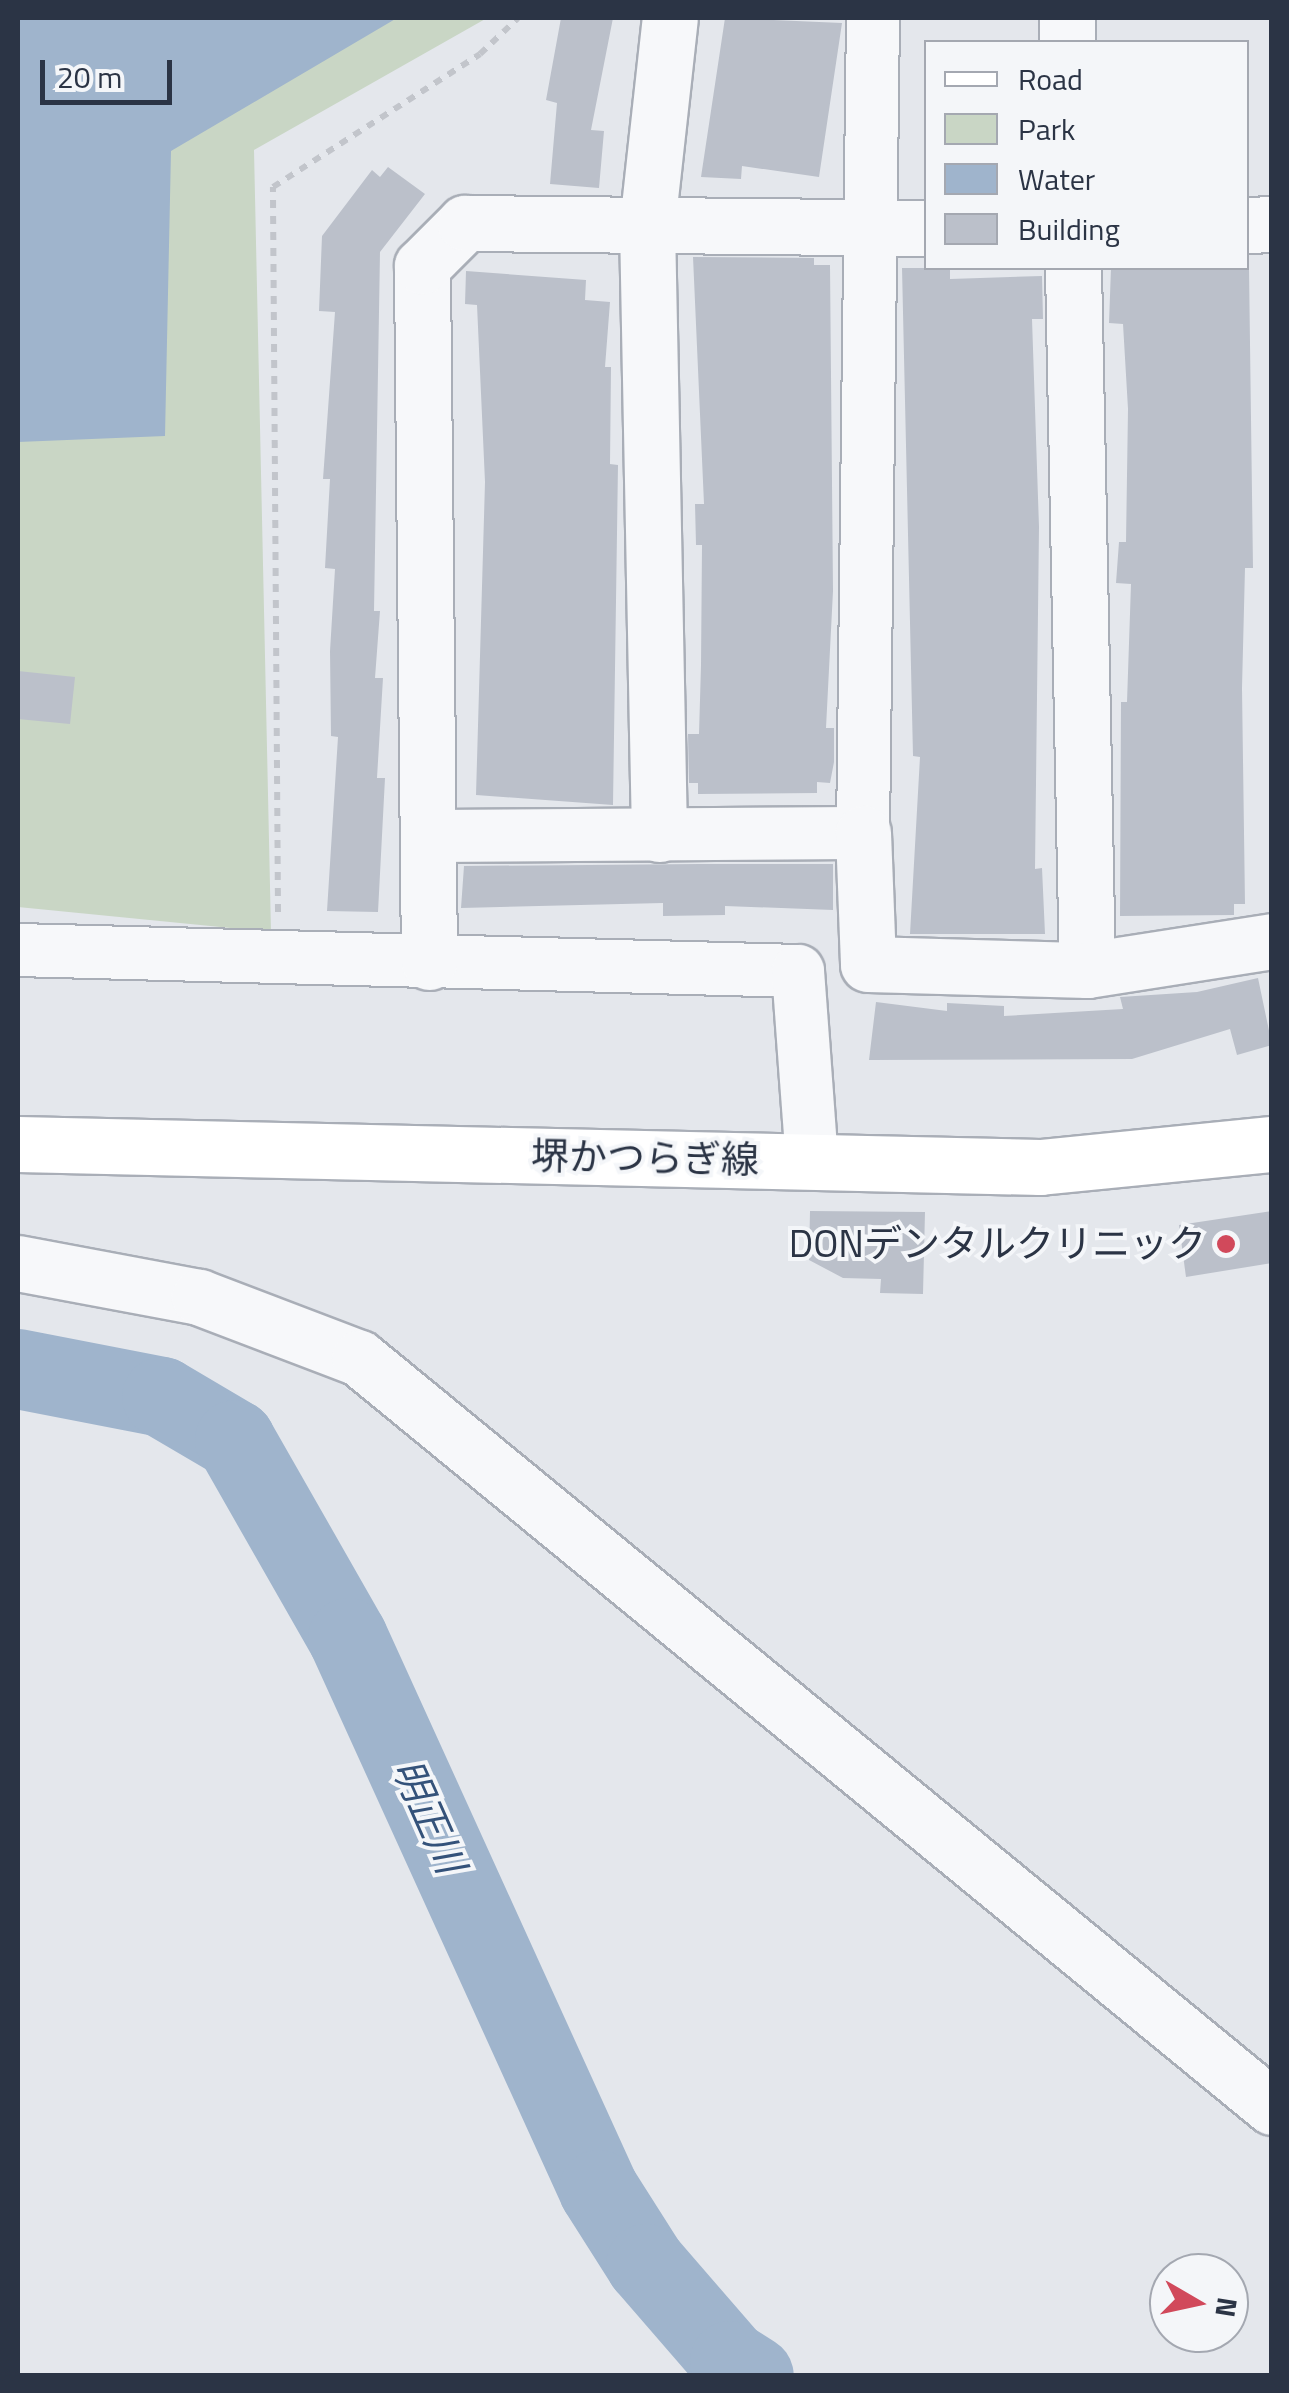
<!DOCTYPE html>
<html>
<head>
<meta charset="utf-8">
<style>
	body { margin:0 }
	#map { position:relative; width:1289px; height:2393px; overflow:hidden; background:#e4e7ec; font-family:"Titillium Web","Noto Sans JP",sans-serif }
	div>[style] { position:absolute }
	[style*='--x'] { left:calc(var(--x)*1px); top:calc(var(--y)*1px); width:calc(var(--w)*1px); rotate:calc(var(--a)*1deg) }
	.green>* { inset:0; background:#c9d6c5 }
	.water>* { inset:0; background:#9fb4cc }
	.river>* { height:80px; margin:-40px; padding:0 40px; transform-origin:40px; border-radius:40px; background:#9fb4cc }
	.building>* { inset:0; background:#bbc0ca }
	.path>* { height:6px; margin-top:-3px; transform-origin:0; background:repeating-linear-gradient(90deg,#c2c5cb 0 8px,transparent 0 16px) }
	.roads { filter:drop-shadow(2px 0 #a9aeb7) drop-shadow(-2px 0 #a9aeb7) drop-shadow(0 2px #a9aeb7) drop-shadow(0 -2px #a9aeb7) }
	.minor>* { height:52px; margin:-26px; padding:0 26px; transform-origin:26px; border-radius:26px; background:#f7f8fa }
	.tertiary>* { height:55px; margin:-27.5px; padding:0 27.5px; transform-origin:27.5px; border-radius:27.5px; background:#f7f8fa }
	.primary>* { height:55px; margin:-27.5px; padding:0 27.5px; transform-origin:27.5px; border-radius:27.5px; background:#fff }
	.dots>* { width:28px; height:28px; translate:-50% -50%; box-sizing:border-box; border:5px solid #f4f6f9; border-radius:50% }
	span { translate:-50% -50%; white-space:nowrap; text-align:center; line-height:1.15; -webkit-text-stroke:8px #f4f6f9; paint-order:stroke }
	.street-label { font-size:38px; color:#2b3445 }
	.poi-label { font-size:38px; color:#2b3445 }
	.right { translate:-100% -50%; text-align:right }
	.water-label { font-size:40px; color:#34527a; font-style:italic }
	.frame { position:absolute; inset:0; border:20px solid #2b3445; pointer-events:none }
	.legend { position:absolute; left:924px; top:40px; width:325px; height:230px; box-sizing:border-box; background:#f4f6f9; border:2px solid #a4a8b1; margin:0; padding:12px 18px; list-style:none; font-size:30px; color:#2b3445 }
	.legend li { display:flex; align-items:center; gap:20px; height:50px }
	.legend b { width:50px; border:2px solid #a4a8b1 }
	.north { position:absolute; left:1149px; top:2253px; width:100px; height:100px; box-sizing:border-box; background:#f4f6f9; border:2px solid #a4a8b1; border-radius:50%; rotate:99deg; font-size:28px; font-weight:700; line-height:40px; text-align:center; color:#2b3445 }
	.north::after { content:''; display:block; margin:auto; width:35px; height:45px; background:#d1495b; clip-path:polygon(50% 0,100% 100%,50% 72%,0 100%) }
	.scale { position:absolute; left:40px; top:60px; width:132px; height:45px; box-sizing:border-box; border:5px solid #2b3445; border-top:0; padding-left:12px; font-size:30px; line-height:35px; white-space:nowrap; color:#2b3445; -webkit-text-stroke:8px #f4f6f9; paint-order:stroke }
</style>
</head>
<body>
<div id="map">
	<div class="green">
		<div style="clip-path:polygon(18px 18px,487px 18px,254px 150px,271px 932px,18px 907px)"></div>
	</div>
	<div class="water">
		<div style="clip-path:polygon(18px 18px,397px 18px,171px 151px,165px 436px,18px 442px)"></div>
	</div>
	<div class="river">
		<div style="--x:18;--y:1369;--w:147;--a:11"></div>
		<div style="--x:162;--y:1397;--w:85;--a:30.5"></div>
		<div style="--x:235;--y:1440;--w:228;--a:60.3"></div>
		<div style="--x:348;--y:1638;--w:606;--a:65.55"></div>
		<div style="--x:599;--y:2190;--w:88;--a:57.6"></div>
		<div style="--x:646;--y:2264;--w:128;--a:49.1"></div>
		<div style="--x:730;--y:2361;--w:28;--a:32"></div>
	</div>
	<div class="building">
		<div style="clip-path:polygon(561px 18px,613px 18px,591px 130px,604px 131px,599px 188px,550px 184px,557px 103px,546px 100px)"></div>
		<div style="clip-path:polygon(725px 18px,842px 23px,819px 177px,742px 166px,741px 179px,701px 177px)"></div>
		<div style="clip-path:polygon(388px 167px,425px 194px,380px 252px,374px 611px,380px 611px,375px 678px,383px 678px,377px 778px,385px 778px,378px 912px,327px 911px,338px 737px,331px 736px,330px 651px,335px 569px,325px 568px,330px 479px,323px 479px,335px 312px,319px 311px,322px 236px,372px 170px,380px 177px)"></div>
		<div style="clip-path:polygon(693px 257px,814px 258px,814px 265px,830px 265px,833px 591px,826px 728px,834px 728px,834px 762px,830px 783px,817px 782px,817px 793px,698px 794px,698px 783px,689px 783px,688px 734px,699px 734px,701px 665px,702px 545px,696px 545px,695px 504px,704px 504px)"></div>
		<div style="clip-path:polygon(902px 268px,950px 268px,950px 279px,1042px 276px,1043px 319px,1032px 319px,1039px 527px,1035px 869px,1042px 868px,1045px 934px,910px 934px,920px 757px,913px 756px)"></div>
		<div style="clip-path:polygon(1111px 268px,1249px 268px,1253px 568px,1245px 568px,1242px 688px,1245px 904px,1234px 904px,1234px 915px,1120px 916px,1121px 702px,1127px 702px,1131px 584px,1116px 583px,1119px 542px,1126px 542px,1128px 409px,1123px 324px,1109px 323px)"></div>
		<div style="clip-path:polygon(466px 271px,586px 280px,585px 300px,610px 302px,605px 367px,611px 367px,610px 464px,618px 465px,613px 805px,476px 795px,485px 482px,477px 305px,465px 304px)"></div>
		<div style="clip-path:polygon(18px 671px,75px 677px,70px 724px,18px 719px)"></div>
		<div style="clip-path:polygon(699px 864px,833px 864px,833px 910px,725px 906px,725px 915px,663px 916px,663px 903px,461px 908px,464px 866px)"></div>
		<div style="clip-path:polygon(1258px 978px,1272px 1045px,1237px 1055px,1230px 1029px,1132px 1059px,869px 1060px,876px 1002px,947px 1011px,947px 1003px,1004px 1006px,1004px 1016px,1123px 1009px,1120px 997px,1197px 992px)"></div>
		<div style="clip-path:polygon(810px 1211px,925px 1212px,923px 1294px,880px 1293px,881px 1279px,843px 1278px,809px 1260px)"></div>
		<div style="clip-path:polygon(1272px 1211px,1272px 1263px,1186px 1277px,1179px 1225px)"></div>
	</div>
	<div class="path">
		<div style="--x:278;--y:912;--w:725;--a:-90.4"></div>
		<div style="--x:273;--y:187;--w:246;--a:-32.7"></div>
		<div style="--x:480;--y:54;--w:52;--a:-43.5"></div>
	</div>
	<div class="roads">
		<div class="minor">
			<div style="--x:428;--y:836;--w:435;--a:-0.4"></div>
			<div style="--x:863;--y:833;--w:815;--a:-89.3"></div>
			<div style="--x:18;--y:950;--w:780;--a:1.54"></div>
			<div style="--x:798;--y:971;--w:192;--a:85.8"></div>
		</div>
		<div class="tertiary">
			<div style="--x:1067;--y:18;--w:24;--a:90"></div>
			<div style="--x:1246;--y:225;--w:26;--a:-2"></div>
			<div style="--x:1073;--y:268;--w:702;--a:88.86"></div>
			<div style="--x:863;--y:833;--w:131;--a:87.8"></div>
			<div style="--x:868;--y:964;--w:219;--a:1.6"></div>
			<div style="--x:1087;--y:970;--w:187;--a:-8.9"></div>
			<div style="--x:659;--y:834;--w:609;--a:-91.13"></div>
			<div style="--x:647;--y:225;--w:208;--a:-83.7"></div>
			<div style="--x:429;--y:962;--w:696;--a:-90.58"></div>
			<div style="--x:422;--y:266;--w:61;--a:-45"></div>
			<div style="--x:465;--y:223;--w:461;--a:0.6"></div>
			<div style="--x:18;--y:1263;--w:184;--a:10.6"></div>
			<div style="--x:199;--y:1297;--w:171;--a:20.9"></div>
			<div style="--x:359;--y:1358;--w:1181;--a:39.36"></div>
		</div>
		<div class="primary">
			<div style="--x:18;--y:1144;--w:1022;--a:1.29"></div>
			<div style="--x:1040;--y:1167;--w:233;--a:-5.7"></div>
		</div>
	</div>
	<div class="dots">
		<div style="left:1226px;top:1244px;background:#d1495b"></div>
	</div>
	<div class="street-label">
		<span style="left:645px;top:1158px;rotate:1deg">堺かつらぎ線</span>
	</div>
	<div class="poi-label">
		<span class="right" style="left:1206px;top:1244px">DONデンタルクリニック</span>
	</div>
	<div class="water-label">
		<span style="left:429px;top:1816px;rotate:66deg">明正川</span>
	</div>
	<div class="frame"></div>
	<ul class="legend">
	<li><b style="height:12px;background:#fff"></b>Road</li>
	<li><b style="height:28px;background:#c9d6c5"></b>Park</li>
	<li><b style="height:28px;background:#9fb4cc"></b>Water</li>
	<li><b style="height:28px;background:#bbc0ca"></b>Building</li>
	</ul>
	<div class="north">N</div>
	<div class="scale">20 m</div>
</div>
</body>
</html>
